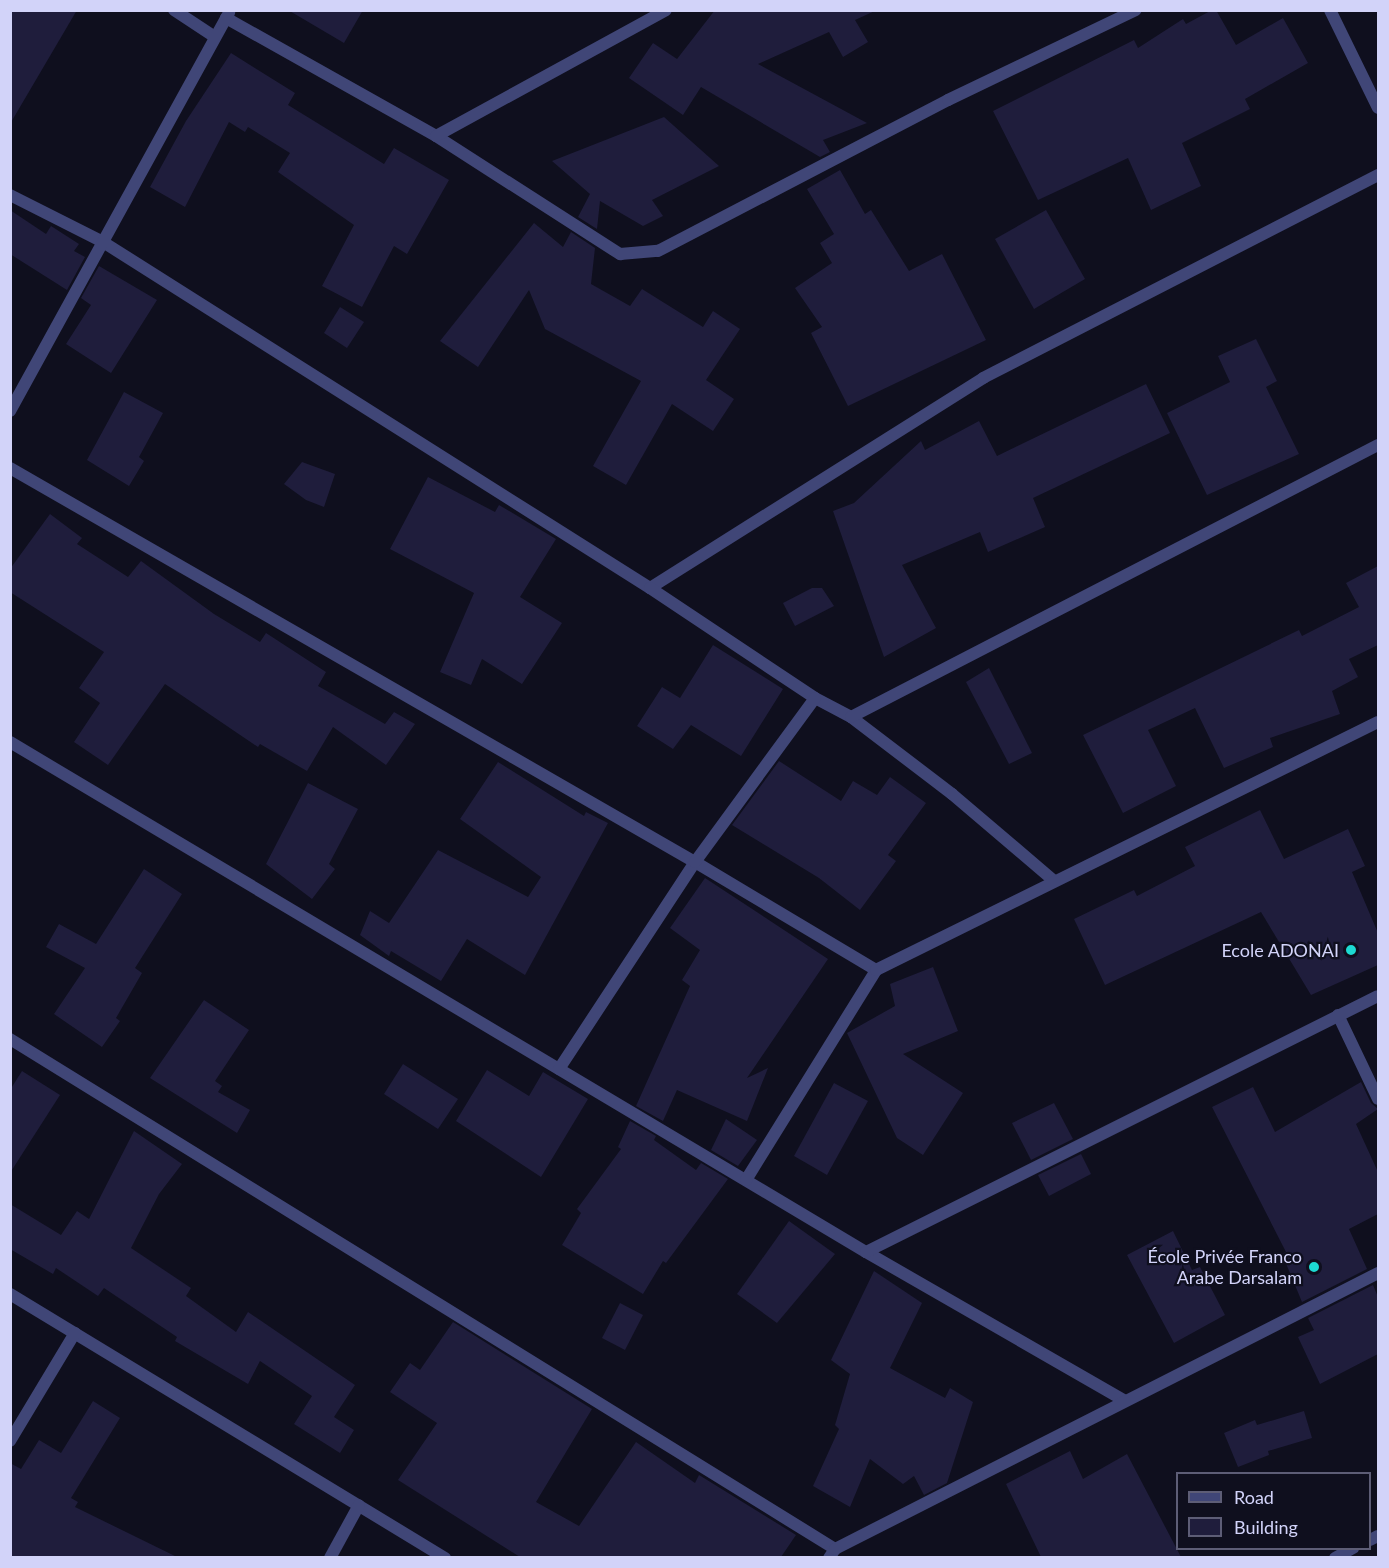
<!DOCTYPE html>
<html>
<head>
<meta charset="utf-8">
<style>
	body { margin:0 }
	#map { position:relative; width:1389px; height:1568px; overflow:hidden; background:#0f0f1e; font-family:Lato,sans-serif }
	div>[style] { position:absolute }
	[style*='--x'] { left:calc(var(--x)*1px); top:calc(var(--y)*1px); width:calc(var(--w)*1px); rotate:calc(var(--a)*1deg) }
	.building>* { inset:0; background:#1f1d3c }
	.street>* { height:12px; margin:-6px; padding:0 6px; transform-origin:6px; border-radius:6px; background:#404677 }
	.dots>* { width:16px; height:16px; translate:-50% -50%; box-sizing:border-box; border:3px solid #0f0f1e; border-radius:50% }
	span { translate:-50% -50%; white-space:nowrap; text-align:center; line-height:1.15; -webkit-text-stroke:4.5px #0f0f1e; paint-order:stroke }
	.poi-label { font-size:18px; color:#d2d3f9 }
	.right { translate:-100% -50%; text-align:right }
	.frame { position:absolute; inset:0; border:12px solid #d2d3f9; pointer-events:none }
	.legend { position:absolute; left:1176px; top:1472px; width:195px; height:78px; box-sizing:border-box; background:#0f0f1e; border:2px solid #5d5d76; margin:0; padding:8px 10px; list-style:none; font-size:18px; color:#d2d3f9 }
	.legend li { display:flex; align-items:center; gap:12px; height:30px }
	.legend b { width:30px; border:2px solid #5d5d76 }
</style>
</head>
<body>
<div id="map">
	<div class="building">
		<div style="clip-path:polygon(10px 10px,77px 10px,10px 124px)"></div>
		<div style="clip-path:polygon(288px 10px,363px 10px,344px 43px)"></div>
		<div style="clip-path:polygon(715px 10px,877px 10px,855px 20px,868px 42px,843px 57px,829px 32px,758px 64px,867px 123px,823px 140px,830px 152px,820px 157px,701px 87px,683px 115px,629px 78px,653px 43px,677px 59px)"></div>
		<div style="clip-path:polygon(1212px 10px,1216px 10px,1236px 45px,1283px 18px,1308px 63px,1245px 99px,1250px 109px,1182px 143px,1201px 186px,1151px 210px,1128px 158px,1038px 200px,993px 111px,1134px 40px,1138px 48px,1183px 19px,1186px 24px)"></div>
		<div style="clip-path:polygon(231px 53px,295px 93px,288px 105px,384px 164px,394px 148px,449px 180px,407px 254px,394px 246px,362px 307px,322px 286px,354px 225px,278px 172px,290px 153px,248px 127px,245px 132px,229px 122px,185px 207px,150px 187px,186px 121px)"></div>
		<div style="clip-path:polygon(664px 117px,719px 166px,652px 200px,663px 216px,643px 226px,600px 201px,597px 229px,578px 217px,590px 194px,552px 161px)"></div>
		<div style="clip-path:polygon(840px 170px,865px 214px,871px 210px,909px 271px,942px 254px,986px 340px,848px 406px,811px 333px,822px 327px,795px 288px,832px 263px,820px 243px,834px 234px,807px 189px)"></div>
		<div style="clip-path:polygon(10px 210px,46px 234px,51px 226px,79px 244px,74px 251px,85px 257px,67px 290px,10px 254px)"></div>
		<div style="clip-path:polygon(1046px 210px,1085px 279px,1034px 309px,995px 239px)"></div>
		<div style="clip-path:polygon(534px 223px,563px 247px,571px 232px,595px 248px,591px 284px,630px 306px,642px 289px,703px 327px,713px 311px,740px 329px,706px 380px,734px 399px,713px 431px,672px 404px,626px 485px,593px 466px,641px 381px,545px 329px,529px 290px,478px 367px,440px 341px)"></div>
		<div style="clip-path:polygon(99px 266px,157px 300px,111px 373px,66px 344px,91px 305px,81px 298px)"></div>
		<div style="clip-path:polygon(340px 307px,364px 322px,347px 348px,324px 333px)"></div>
		<div style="clip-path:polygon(1256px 339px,1277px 381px,1266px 387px,1299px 454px,1207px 495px,1167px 413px,1230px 382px,1218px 356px)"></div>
		<div style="clip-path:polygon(1146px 384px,1170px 433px,1033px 498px,1045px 527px,988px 552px,980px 532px,902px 565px,936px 628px,884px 657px,833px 511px,854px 503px,921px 441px,925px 450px,979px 421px,997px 456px)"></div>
		<div style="clip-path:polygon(124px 392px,163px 413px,139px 457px,144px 461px,129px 486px,87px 460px)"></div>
		<div style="clip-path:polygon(302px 462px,335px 474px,324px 507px,306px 500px,284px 484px)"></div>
		<div style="clip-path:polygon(428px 477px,495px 512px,499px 505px,556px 539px,520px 597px,562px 623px,522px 684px,482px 659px,471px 685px,440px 672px,474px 593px,390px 549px)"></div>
		<div style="clip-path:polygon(50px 514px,82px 538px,77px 544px,128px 577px,141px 561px,214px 614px,260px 642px,266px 633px,326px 672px,318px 686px,385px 724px,394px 712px,415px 724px,386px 765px,333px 727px,307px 771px,260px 744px,258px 747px,165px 684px,108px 765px,74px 742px,100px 703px,79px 688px,104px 652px,10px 592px,10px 569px)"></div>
		<div style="clip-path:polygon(1378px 566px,1378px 645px,1349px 659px,1358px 677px,1332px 691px,1340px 714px,1270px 738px,1273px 747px,1224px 768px,1195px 708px,1148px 730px,1176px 786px,1123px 813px,1083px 735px,1299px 630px,1302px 636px,1359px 607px,1346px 583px)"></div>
		<div style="clip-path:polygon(812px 588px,822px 588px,834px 606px,795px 626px,783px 603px)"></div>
		<div style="clip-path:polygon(713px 645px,783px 689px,741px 756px,691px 725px,673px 749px,637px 726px,662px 687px,680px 698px)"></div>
		<div style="clip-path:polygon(989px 668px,1032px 753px,1009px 764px,966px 682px)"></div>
		<div style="clip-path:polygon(779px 761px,841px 801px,853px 781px,877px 795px,890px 777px,926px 803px,888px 855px,896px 861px,860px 910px,819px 878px,732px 825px)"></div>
		<div style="clip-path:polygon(498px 762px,584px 816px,586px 812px,608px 823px,525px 975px,467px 939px,441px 981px,391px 951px,389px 956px,360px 935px,370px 911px,389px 923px,438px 850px,528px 897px,541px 877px,460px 819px)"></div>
		<div style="clip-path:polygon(308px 783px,358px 809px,329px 864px,335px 869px,312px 899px,266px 864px)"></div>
		<div style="clip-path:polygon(1260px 810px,1284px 859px,1348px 829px,1365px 866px,1352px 872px,1378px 933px,1378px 965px,1311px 995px,1261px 912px,1105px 985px,1074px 919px,1134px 890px,1137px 896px,1195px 866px,1185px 847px)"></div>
		<div style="clip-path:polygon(144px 869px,182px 894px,135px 968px,142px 973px,116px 1018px,120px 1021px,102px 1047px,54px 1014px,85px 968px,46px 947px,59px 924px,96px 944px)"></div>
		<div style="clip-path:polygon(705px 878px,828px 959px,747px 1078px,768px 1068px,747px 1121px,677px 1090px,663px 1121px,636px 1106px,690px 986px,682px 980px,700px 950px,670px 928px)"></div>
		<div style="clip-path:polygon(933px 967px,958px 1031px,903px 1054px,963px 1093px,923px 1155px,897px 1138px,847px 1033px,895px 1006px,890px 984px)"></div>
		<div style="clip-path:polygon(204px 1000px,249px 1030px,215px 1081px,222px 1086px,218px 1092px,250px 1110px,237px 1133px,150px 1078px)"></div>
		<div style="clip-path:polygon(403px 1064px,458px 1099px,438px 1129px,384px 1094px)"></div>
		<div style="clip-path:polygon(487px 1070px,529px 1096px,543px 1072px,588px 1099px,541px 1177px,456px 1121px)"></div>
		<div style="clip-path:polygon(22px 1071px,60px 1095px,10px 1173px,10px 1090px)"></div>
		<div style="clip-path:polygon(1361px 1082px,1371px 1103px,1378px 1109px,1356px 1124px,1378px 1172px,1378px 1214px,1349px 1229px,1367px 1269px,1302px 1302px,1282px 1254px,1286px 1252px,1212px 1107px,1253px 1087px,1275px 1132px)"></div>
		<div style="clip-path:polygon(834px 1083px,868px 1101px,827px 1175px,794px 1156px)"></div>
		<div style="clip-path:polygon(1054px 1103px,1073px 1139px,1031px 1160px,1012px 1123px)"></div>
		<div style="clip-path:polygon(726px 1119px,757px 1140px,738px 1166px,711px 1150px)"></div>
		<div style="clip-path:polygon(630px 1121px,656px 1136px,654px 1140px,696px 1170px,701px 1163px,728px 1179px,666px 1263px,663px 1261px,643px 1294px,562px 1245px,581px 1213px,577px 1209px,621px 1149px,618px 1147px)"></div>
		<div style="clip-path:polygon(134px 1131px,182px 1164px,159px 1194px,131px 1248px,191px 1288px,186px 1296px,236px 1332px,248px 1312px,355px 1385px,334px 1417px,354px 1430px,340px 1453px,294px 1424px,312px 1396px,260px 1361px,248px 1384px,175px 1341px,177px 1337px,104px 1288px,98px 1296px,56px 1268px,53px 1274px,10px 1249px,10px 1204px,61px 1235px,77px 1211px,89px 1219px)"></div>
		<div style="clip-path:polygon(1081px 1154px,1091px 1174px,1049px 1196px,1038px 1175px)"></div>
		<div style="clip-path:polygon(789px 1221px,835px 1254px,777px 1323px,737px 1294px)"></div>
		<div style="clip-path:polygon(1173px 1231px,1192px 1270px,1200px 1267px,1225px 1315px,1174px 1343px,1127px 1255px)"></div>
		<div style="clip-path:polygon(874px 1271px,922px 1303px,890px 1368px,945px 1398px,950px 1388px,973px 1402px,947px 1483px,924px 1495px,914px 1476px,903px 1484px,870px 1459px,850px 1507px,813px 1486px,839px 1429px,835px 1425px,850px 1374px,831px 1360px)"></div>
		<div style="clip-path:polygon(1373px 1285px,1378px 1297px,1378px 1354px,1320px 1384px,1298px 1337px,1314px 1330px,1308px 1318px)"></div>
		<div style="clip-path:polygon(620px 1303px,643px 1315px,625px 1350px,602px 1338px)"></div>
		<div style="clip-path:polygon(453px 1322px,592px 1409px,536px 1502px,579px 1526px,636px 1442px,695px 1483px,699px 1475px,796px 1535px,781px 1557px,520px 1557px,398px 1480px,437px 1423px,390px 1392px,410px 1363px,420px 1370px)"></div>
		<div style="clip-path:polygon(93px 1401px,120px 1418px,71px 1498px,78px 1502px,75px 1507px,177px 1557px,10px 1557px,10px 1463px,21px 1469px,39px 1440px,61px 1453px)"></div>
		<div style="clip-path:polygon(1304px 1411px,1312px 1438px,1268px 1451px,1269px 1455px,1238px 1467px,1224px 1433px,1255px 1420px,1257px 1425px)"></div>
		<div style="clip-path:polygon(1070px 1451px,1083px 1479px,1127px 1454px,1181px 1557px,1041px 1557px,1006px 1484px)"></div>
	</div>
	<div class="street">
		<div style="--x:174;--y:10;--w:49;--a:33.4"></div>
		<div style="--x:1330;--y:10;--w:109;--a:63.9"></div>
		<div style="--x:226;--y:18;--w:241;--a:29.3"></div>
		<div style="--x:436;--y:136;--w:219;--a:32.7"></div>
		<div style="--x:620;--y:254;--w:38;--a:-5"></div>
		<div style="--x:658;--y:251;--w:327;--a:-27.5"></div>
		<div style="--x:948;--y:100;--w:208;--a:-25.6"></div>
		<div style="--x:436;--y:136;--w:262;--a:-28.7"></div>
		<div style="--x:10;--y:195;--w:104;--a:26.8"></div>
		<div style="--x:103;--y:242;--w:647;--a:32.32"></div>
		<div style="--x:650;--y:588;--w:394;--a:-32.2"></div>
		<div style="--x:983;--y:378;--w:444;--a:-27.2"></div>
		<div style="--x:10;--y:411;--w:455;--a:-61.2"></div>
		<div style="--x:10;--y:468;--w:790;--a:29.91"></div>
		<div style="--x:695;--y:862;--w:211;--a:30.8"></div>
		<div style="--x:650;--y:588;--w:198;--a:33.7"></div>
		<div style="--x:815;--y:698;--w:41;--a:27.8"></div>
		<div style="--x:851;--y:717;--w:127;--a:37.3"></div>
		<div style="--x:952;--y:794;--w:133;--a:40.4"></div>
		<div style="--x:851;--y:717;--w:593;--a:-27.3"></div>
		<div style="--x:10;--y:742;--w:996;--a:30.79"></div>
		<div style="--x:866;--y:1252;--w:299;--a:29.9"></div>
		<div style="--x:1338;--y:1015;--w:93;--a:64.5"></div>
		<div style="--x:10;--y:1039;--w:970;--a:31.72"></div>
		<div style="--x:559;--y:1069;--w:248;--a:-56.7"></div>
		<div style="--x:695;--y:862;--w:203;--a:-53.8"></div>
		<div style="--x:746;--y:1180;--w:247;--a:-58.2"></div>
		<div style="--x:876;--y:970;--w:560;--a:-26.29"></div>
		<div style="--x:866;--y:1252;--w:572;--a:-26.57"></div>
		<div style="--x:10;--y:1294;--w:509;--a:31.25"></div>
		<div style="--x:10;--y:1441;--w:126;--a:-59"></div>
		<div style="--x:1370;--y:1540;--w:9;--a:-27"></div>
		<div style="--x:330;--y:1558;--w:60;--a:-61.3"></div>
		<div style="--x:829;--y:1558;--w:11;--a:-56"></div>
		<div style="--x:835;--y:1549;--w:609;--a:-26.94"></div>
		<div style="--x:1335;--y:1558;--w:21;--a:-29"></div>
	</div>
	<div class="dots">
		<div style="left:1351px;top:950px;background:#1ddad2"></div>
		<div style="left:1314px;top:1267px;background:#1ddad2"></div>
	</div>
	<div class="poi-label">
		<span class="right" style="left:1339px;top:950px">Ecole ADONAI</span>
		<span class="right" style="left:1302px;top:1267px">École Privée Franco<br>Arabe Darsalam</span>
	</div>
	<div class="frame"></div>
	<ul class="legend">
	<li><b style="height:8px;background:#404677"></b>Road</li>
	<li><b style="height:16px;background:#1f1d3c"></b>Building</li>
	</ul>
</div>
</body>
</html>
